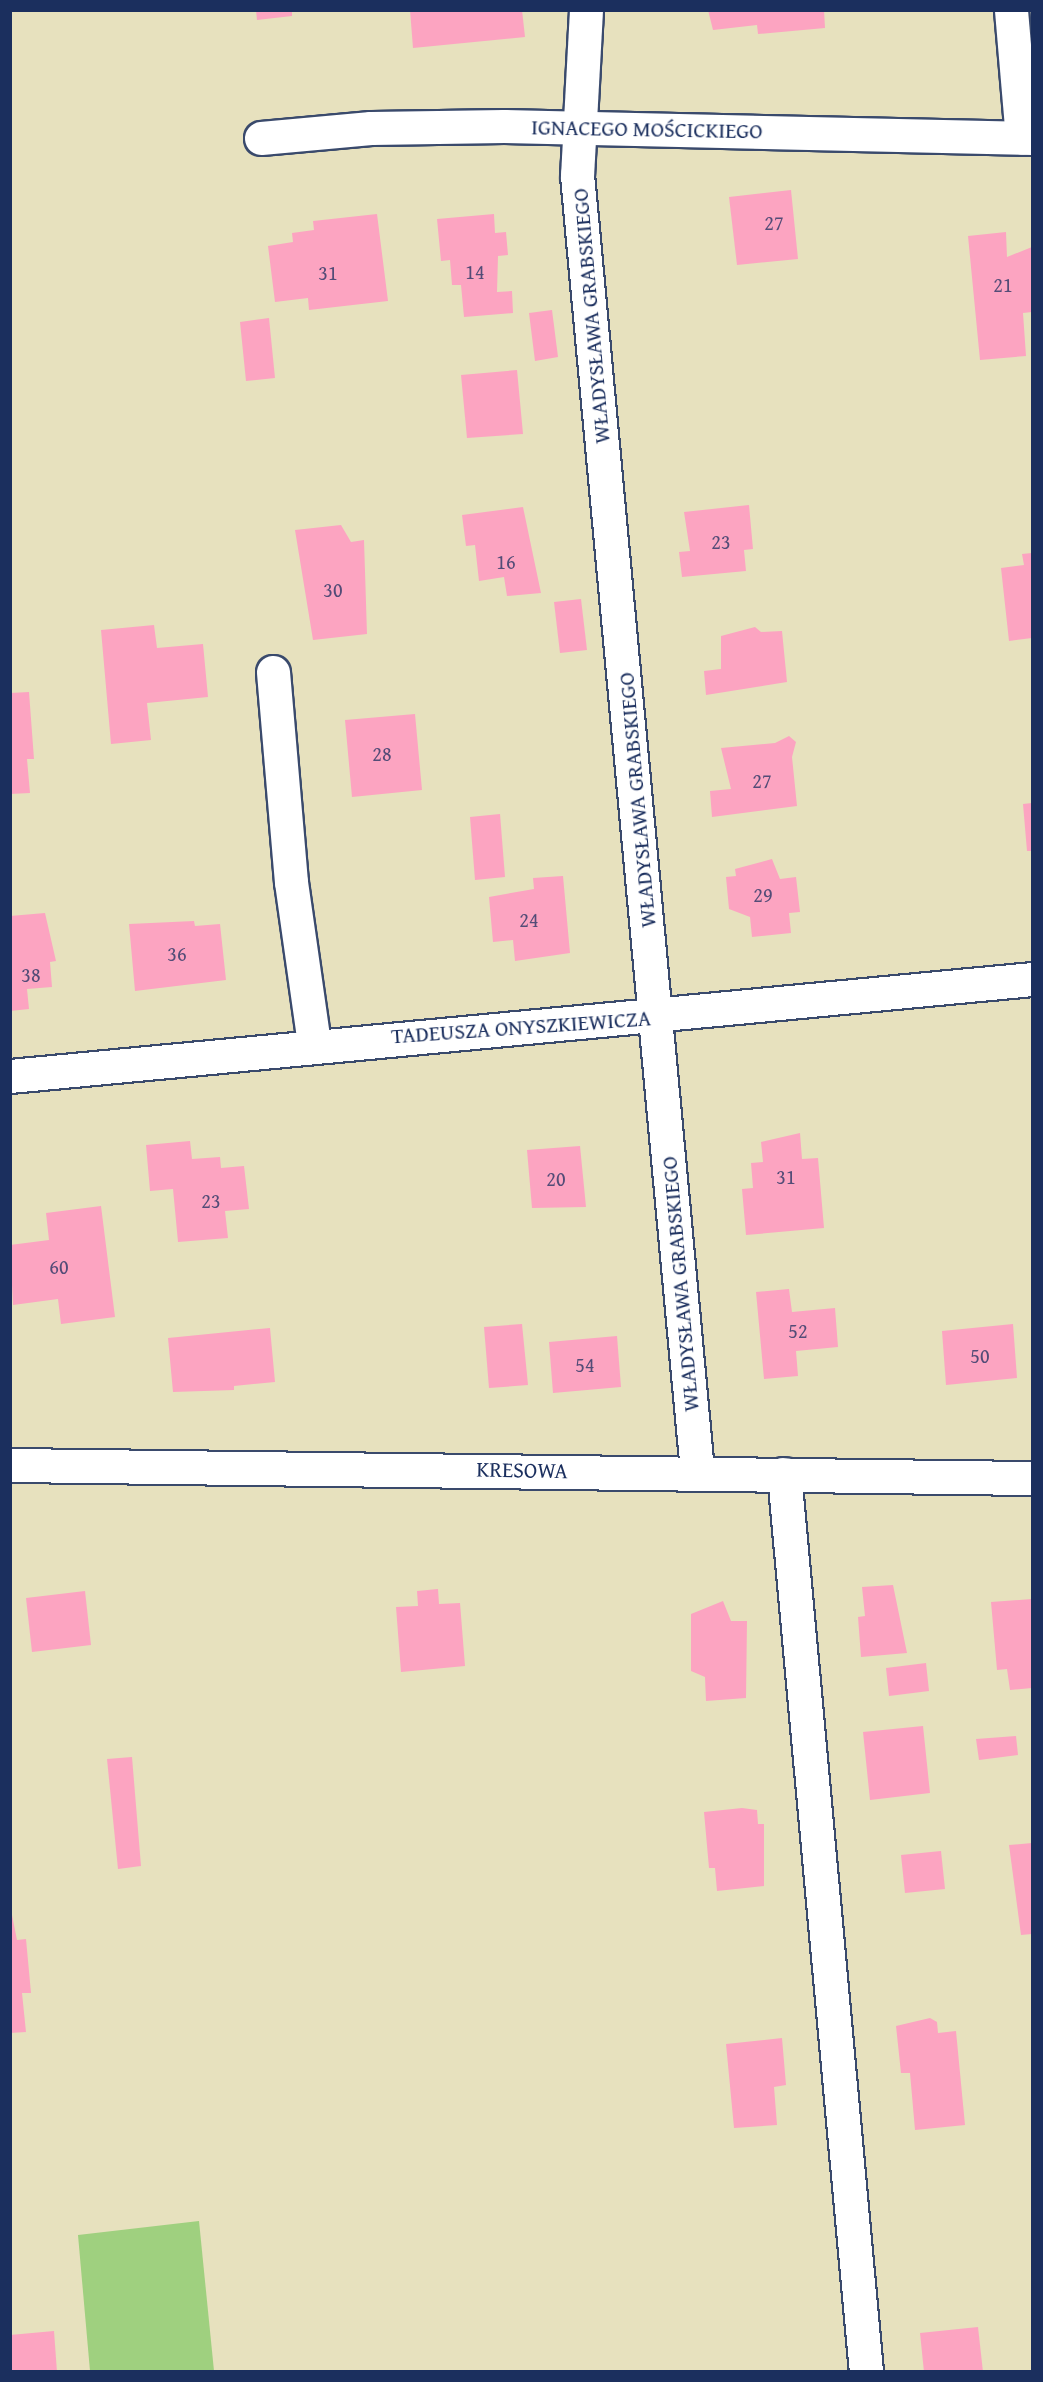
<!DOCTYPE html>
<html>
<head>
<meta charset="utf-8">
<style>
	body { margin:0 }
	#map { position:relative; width:1043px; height:2382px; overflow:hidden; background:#e7e1be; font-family:"Gentium Book Plus",serif }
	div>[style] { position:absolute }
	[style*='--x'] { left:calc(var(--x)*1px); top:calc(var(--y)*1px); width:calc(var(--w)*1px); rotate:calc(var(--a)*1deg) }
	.green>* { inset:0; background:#9fd07f }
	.building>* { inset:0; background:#fca4c1 }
	.roads { filter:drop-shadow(2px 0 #3a4a6c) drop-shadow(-2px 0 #3a4a6c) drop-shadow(0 2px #3a4a6c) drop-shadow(0 -2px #3a4a6c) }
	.minor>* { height:33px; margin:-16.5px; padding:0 16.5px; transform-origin:16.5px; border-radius:16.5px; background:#fff }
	span { translate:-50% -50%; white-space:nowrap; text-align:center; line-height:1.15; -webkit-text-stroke:4.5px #fff; paint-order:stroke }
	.number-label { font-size:20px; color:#534c77 }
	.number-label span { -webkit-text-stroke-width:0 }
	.street-label { font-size:22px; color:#1b2f5e }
	.frame { position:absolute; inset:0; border:12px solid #1b2f5e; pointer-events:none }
</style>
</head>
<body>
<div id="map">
	<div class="green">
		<div style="clip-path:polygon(199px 2221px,214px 2371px,90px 2371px,78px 2235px)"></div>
	</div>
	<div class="building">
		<div style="clip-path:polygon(256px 10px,292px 10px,292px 16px,257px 20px)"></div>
		<div style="clip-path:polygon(410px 10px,522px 10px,525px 37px,413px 48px)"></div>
		<div style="clip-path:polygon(708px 10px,824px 10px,825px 28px,758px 34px,757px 25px,713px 30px)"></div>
		<div style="clip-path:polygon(791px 190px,798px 259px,737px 265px,729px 197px)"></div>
		<div style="clip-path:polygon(377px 214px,388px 301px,309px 310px,308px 298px,275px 302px,268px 246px,293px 242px,292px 233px,314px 230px,313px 221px)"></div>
		<div style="clip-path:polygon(494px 214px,495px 233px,506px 232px,508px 255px,498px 256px,497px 292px,512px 291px,513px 313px,464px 317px,461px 285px,452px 285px,450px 260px,441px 261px,437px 219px)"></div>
		<div style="clip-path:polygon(1006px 232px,1007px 257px,1032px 247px,1032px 312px,1023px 313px,1026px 356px,980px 360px,968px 236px)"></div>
		<div style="clip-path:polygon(552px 310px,558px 357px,535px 361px,529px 313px)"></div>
		<div style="clip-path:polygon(269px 318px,275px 378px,246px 381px,240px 322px)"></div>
		<div style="clip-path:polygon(517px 370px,523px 434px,467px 438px,461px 375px)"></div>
		<div style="clip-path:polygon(749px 505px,753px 549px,744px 550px,746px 571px,682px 577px,679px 552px,690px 551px,684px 512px)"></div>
		<div style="clip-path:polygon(523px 507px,541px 593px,507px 596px,504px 577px,479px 581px,475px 545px,466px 546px,462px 515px)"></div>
		<div style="clip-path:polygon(341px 525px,351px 542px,364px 540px,367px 634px,313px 640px,295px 530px)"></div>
		<div style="clip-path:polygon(1032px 553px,1032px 638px,1009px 641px,1001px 568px,1024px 565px,1022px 554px)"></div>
		<div style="clip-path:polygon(581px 599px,587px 650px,560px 653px,554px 602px)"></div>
		<div style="clip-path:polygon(154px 625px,157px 648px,203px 644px,208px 697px,147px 703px,151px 740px,111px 744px,101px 630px)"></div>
		<div style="clip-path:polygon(755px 627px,761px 632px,782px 631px,787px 682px,706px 695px,704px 671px,721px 669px,721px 636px)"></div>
		<div style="clip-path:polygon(29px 692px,34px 759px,27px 759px,30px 793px,10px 794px,10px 693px)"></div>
		<div style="clip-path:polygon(415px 714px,422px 790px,352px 797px,345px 720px)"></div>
		<div style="clip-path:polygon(789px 736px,796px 742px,792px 757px,797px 806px,712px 817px,710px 791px,731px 789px,721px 748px,775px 743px)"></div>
		<div style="clip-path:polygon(1032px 803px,1032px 851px,1027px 851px,1023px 804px)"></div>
		<div style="clip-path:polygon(500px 814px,505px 877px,475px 880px,470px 817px)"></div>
		<div style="clip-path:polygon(772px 859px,780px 879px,796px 877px,800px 912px,789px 913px,791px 933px,752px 937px,750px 917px,729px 909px,726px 877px,736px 876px,735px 869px)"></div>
		<div style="clip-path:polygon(563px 876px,570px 953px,515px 961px,513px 940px,493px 942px,489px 897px,534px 889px,533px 878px)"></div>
		<div style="clip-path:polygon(45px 913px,56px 961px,50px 962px,52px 987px,27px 989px,29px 1009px,10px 1011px,10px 916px)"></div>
		<div style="clip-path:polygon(194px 921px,195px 926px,220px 924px,226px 980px,135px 991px,129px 924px)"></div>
		<div style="clip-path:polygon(800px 1133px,802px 1159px,818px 1158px,824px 1228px,746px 1235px,742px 1189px,753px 1188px,751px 1163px,763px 1162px,761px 1142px)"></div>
		<div style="clip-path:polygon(190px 1141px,192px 1159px,220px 1157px,221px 1168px,244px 1166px,249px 1209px,225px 1211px,228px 1238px,178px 1242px,173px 1189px,150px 1191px,146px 1145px)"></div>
		<div style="clip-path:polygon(580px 1146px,586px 1207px,532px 1208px,527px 1150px)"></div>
		<div style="clip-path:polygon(101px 1206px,115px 1317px,61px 1324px,58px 1299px,13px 1305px,10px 1245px,49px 1240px,46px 1213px)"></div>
		<div style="clip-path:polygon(789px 1289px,792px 1312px,835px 1308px,838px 1347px,796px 1351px,798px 1376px,764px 1379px,756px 1292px)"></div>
		<div style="clip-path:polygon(522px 1324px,528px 1385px,489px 1388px,484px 1327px)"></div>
		<div style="clip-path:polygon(1013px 1324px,1017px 1378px,946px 1385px,942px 1331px)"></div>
		<div style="clip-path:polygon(270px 1328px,275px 1382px,234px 1386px,234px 1390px,173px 1392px,168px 1338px)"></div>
		<div style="clip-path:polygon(617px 1336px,621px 1387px,553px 1393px,549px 1342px)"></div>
		<div style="clip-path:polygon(893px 1585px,907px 1653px,861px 1657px,858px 1617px,865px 1616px,862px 1587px)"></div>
		<div style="clip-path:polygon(438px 1589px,439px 1604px,460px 1603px,465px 1666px,401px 1672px,396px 1607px,418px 1606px,417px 1591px)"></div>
		<div style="clip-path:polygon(85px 1591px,91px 1645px,32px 1652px,26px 1598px)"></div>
		<div style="clip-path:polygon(1032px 1599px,1032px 1688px,1010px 1690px,1007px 1669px,997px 1670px,991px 1602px)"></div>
		<div style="clip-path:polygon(723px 1601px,731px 1621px,747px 1621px,746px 1698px,706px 1701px,705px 1677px,691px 1671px,691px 1614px)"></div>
		<div style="clip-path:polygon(926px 1663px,929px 1691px,889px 1696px,886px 1668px)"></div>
		<div style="clip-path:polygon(923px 1726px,930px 1793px,870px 1800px,863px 1732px)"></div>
		<div style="clip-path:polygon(1016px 1736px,1018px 1755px,979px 1760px,976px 1739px)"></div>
		<div style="clip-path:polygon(132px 1757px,141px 1866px,118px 1869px,107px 1759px)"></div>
		<div style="clip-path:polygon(742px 1808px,757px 1810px,758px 1824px,764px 1824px,764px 1886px,717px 1891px,715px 1868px,709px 1868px,704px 1812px)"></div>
		<div style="clip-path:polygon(1032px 1843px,1032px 1934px,1021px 1935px,1009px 1845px)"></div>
		<div style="clip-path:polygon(941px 1851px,945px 1889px,905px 1893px,901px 1855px)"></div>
		<div style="clip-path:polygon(10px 1905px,17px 1940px,26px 1939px,31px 1993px,22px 1993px,26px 2032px,10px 2033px)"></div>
		<div style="clip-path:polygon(930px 2018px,937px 2022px,938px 2033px,956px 2031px,965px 2125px,915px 2130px,910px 2073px,901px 2073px,896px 2026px)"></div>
		<div style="clip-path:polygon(782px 2038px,786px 2085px,774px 2087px,777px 2125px,734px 2128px,726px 2044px)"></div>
		<div style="clip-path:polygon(978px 2327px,983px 2372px,924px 2372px,920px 2333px)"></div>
		<div style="clip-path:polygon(54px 2331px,57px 2372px,10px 2372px,10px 2335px)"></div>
	</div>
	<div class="roads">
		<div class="minor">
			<div style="--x:586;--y:10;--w:165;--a:93.1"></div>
			<div style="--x:577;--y:175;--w:1303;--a:84.71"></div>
			<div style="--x:1011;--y:10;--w:128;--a:85.1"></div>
			<div style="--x:261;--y:138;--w:110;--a:-5.2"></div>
			<div style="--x:371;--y:128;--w:133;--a:-0.9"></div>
			<div style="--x:504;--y:126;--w:528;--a:1.3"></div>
			<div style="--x:273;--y:672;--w:211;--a:85.1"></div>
			<div style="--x:291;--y:882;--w:163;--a:81.9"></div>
			<div style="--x:10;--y:1076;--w:1027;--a:-5.42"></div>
			<div style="--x:10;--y:1465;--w:1022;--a:0.73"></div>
			<div style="--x:784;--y:1474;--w:902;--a:84.78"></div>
		</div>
	</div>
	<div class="number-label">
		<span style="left:774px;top:222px">27</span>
		<span style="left:475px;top:271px">14</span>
		<span style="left:328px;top:272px">31</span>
		<span style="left:1003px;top:284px">21</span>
		<span style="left:721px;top:541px">23</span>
		<span style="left:506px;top:561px">16</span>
		<span style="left:333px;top:589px">30</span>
		<span style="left:382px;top:753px">28</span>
		<span style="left:762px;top:780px">27</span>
		<span style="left:763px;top:894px">29</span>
		<span style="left:529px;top:919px">24</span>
		<span style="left:177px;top:953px">36</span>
		<span style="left:31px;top:974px">38</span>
		<span style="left:786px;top:1176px">31</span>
		<span style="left:556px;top:1178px">20</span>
		<span style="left:211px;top:1200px">23</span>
		<span style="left:59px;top:1266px">60</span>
		<span style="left:798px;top:1330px">52</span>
		<span style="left:980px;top:1355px">50</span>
		<span style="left:585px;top:1364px">54</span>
	</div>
	<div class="street-label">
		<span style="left:647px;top:129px;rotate:1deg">IGNACEGO MOŚCICKIEGO</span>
		<span style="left:591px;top:316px;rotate:-95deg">WŁADYSŁAWA GRABSKIEGO</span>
		<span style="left:637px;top:800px;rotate:-95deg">WŁADYSŁAWA GRABSKIEGO</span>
		<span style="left:521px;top:1027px;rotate:-4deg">TADEUSZA ONYSZKIEWICZA</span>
		<span style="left:680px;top:1284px;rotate:-95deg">WŁADYSŁAWA GRABSKIEGO</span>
		<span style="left:522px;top:1470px;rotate:1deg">KRESOWA</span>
	</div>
	<div class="frame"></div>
</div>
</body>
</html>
